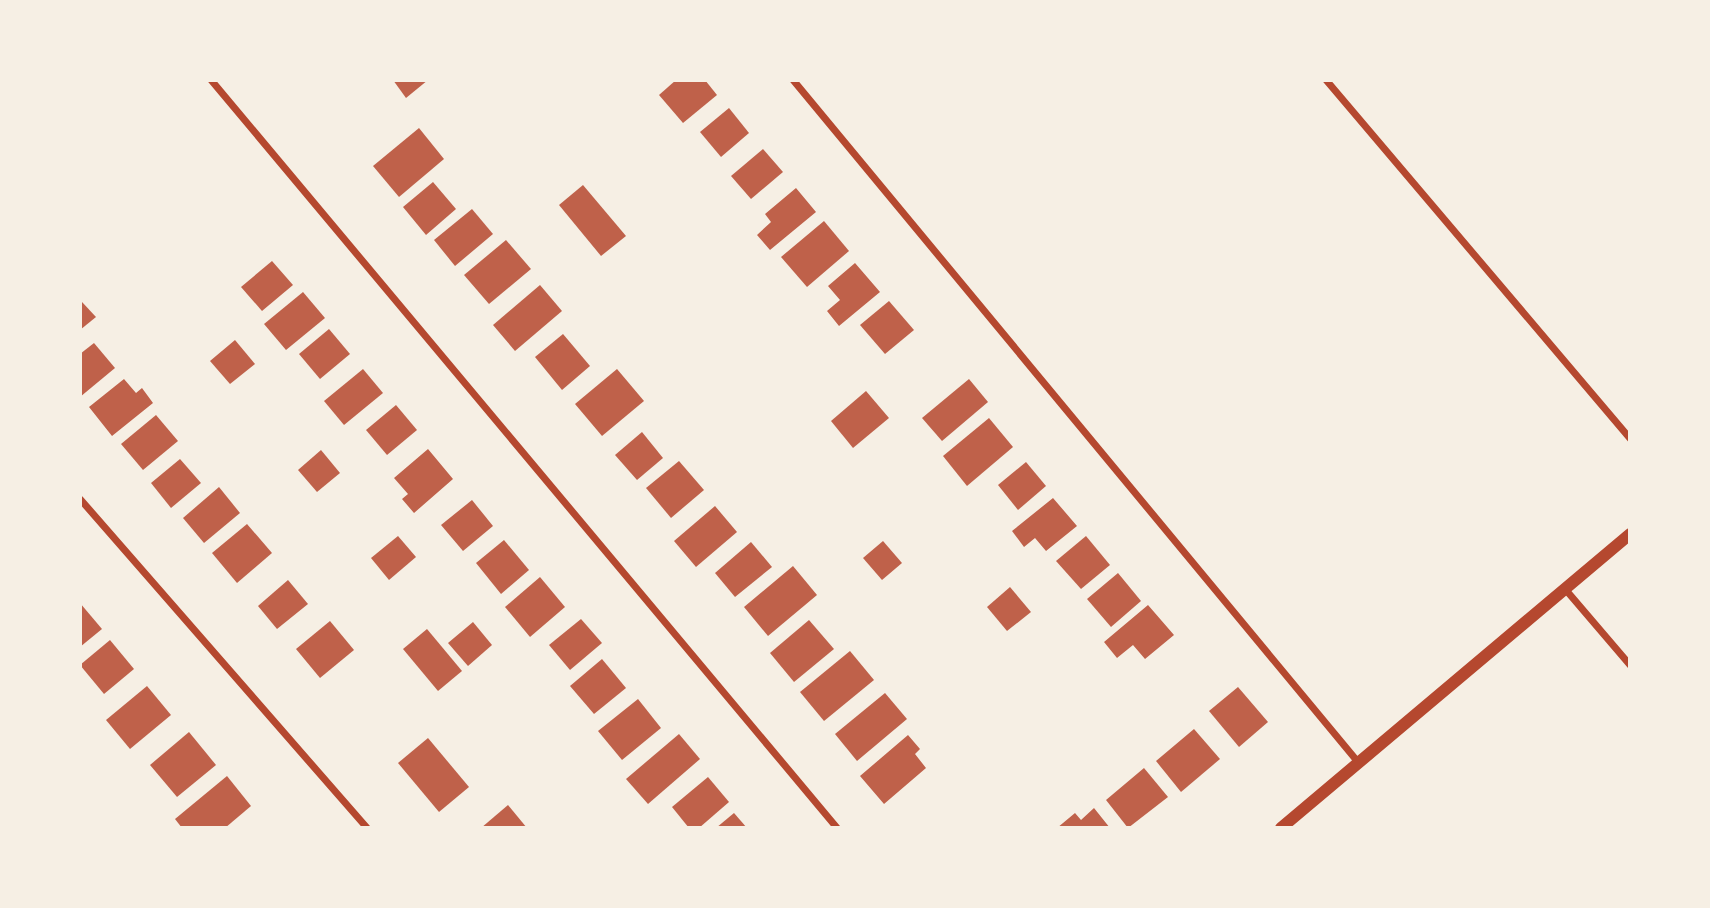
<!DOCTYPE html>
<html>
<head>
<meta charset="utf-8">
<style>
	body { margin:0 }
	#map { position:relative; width:1710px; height:908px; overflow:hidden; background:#f6efe4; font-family:Quicksand,sans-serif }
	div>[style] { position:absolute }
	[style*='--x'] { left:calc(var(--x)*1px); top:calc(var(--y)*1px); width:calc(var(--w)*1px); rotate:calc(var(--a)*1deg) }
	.building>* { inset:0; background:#bf614a }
	.minor>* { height:7px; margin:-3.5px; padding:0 3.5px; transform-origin:3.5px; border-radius:3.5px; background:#b5482f }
	.tertiary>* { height:12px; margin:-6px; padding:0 6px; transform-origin:6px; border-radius:6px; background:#b5482f }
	span { translate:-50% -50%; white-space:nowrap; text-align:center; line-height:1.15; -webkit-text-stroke:6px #f6efe4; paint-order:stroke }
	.frame { position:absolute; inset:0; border:82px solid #f6efe4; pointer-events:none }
</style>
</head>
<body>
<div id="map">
	<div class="building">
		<div style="clip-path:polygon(393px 80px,428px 80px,406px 98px)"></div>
		<div style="clip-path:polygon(676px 80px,705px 80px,717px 95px,683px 123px,659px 95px)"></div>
		<div style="clip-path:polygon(729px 108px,749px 133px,721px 157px,700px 132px)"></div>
		<div style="clip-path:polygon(419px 128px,444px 159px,399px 197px,373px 166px)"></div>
		<div style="clip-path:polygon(763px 149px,783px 172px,751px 199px,731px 176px)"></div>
		<div style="clip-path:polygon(433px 182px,456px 209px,426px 235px,403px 207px)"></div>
		<div style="clip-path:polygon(583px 185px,626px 236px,601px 256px,559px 205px)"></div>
		<div style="clip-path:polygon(796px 188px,816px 212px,770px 250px,757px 235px,771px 222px,765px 214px)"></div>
		<div style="clip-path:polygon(472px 209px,493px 234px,455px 266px,434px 240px)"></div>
		<div style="clip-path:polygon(824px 221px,849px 251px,807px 287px,781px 257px)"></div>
		<div style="clip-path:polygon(506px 240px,531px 269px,489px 304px,464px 275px)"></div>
		<div style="clip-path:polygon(272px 261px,293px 285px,262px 311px,241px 287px)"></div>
		<div style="clip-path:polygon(855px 263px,880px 292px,839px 326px,827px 311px,840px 300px,828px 286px)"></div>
		<div style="clip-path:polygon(540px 285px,562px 311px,515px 351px,493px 325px)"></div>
		<div style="clip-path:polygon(303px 292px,325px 318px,286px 350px,264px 324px)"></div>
		<div style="clip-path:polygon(889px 301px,914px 330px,885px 354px,860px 325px)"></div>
		<div style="clip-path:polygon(82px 302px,96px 317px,80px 330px,80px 303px)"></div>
		<div style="clip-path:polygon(329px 329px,350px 354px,320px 379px,299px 354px)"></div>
		<div style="clip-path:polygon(563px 334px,590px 366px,562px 390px,535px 357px)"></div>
		<div style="clip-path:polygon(235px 340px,255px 364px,230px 384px,210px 361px)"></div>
		<div style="clip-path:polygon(94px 343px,115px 368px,80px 397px,80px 354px)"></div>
		<div style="clip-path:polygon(363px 369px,383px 393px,344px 425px,324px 401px)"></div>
		<div style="clip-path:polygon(617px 369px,644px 401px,602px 436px,575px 404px)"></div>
		<div style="clip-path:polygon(124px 379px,136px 393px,142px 388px,153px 403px,112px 436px,89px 407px)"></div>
		<div style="clip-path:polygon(969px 379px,988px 402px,942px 441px,922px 418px)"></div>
		<div style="clip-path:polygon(866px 391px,889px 418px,853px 448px,831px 421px)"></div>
		<div style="clip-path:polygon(396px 405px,417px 430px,387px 455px,366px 430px)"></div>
		<div style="clip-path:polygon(156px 415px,178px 441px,143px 470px,121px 444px)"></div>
		<div style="clip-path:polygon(989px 418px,1013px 447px,967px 486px,943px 456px)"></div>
		<div style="clip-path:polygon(642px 432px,663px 458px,637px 480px,615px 455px)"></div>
		<div style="clip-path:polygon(428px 449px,453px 479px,414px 513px,402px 499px,408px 494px,394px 478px)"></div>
		<div style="clip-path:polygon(321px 450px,340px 473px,317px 492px,298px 470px)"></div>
		<div style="clip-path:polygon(180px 459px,201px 483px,171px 508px,151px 483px)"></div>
		<div style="clip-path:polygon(679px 461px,704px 490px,671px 518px,646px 488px)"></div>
		<div style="clip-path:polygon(1026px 462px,1046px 486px,1018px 510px,998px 485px)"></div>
		<div style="clip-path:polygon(219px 487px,240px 513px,204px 543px,183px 518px)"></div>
		<div style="clip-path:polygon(1053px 498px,1077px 526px,1046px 551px,1035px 538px,1024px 547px,1012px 531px)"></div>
		<div style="clip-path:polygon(472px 500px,493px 526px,463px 551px,441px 525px)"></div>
		<div style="clip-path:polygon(715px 506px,737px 532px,696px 567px,674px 541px)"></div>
		<div style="clip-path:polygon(247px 524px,272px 553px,237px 583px,212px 553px)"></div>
		<div style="clip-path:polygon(398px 536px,416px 557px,389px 580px,371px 558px)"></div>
		<div style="clip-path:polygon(1086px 536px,1110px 565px,1081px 589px,1056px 561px)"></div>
		<div style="clip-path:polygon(504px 540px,529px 570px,501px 594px,476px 563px)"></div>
		<div style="clip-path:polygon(883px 541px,902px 563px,882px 580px,863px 558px)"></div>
		<div style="clip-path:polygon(751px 542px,772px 567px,735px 597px,715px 573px)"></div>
		<div style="clip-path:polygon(793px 566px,817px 595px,768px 636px,744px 607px)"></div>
		<div style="clip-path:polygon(1118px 573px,1141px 601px,1111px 627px,1087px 599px)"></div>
		<div style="clip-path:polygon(540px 577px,565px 607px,530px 637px,505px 607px)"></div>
		<div style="clip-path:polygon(288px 580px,308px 604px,277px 629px,258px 606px)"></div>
		<div style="clip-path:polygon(1010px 587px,1031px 612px,1007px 631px,987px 607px)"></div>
		<div style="clip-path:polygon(80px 603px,102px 629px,80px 647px)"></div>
		<div style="clip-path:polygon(1148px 605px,1174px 635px,1145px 659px,1133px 645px,1117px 658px,1104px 642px)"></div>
		<div style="clip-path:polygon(581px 619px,602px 643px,570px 670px,549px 645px)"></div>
		<div style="clip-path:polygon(809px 620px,834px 649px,794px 682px,770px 653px)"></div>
		<div style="clip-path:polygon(330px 621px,354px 650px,320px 678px,296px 649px)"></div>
		<div style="clip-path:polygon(473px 622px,492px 645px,468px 666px,448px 643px)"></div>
		<div style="clip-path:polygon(427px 629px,462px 671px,438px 691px,403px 649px)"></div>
		<div style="clip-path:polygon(110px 640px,134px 669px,104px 694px,80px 665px)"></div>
		<div style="clip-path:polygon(850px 651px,874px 680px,824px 721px,800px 692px)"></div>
		<div style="clip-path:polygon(602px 659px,626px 688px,594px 714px,570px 686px)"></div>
		<div style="clip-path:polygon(147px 686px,171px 715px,130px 749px,106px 720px)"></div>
		<div style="clip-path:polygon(1238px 687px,1268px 722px,1239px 747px,1209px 711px)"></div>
		<div style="clip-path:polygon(885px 693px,907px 719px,857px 761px,835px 734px)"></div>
		<div style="clip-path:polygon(638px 699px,661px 728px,622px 760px,598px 731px)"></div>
		<div style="clip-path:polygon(1194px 729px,1220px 759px,1181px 792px,1156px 761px)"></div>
		<div style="clip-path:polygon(189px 732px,216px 765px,177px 797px,150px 765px)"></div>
		<div style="clip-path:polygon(679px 734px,700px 759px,648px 804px,626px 779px)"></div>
		<div style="clip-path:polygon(908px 735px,920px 749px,915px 754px,926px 768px,884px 804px,860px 776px)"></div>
		<div style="clip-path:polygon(428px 738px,469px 787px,439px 812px,398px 763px)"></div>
		<div style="clip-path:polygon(1144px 768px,1168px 797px,1128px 828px,1106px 800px)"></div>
		<div style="clip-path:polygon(227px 776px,251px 806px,225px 828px,182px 828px,175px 819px)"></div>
		<div style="clip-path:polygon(708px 777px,729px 802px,699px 828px,689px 828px,672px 807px)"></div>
		<div style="clip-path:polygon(508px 805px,527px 828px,481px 828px)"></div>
		<div style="clip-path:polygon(1094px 808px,1110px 828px,1057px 828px,1075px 813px,1081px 820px)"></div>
		<div style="clip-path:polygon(734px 813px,747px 828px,716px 828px)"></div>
	</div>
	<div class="minor">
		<div style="--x:211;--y:80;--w:975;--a:50.07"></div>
		<div style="--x:793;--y:80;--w:884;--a:50.37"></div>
		<div style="--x:1326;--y:80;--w:470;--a:49.7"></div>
		<div style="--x:80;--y:499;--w:437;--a:48.9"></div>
		<div style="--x:1565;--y:589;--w:100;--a:49.5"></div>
	</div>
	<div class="tertiary">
		<div style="--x:1281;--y:828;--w:456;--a:-40.1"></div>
	</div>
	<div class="frame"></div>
</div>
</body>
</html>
